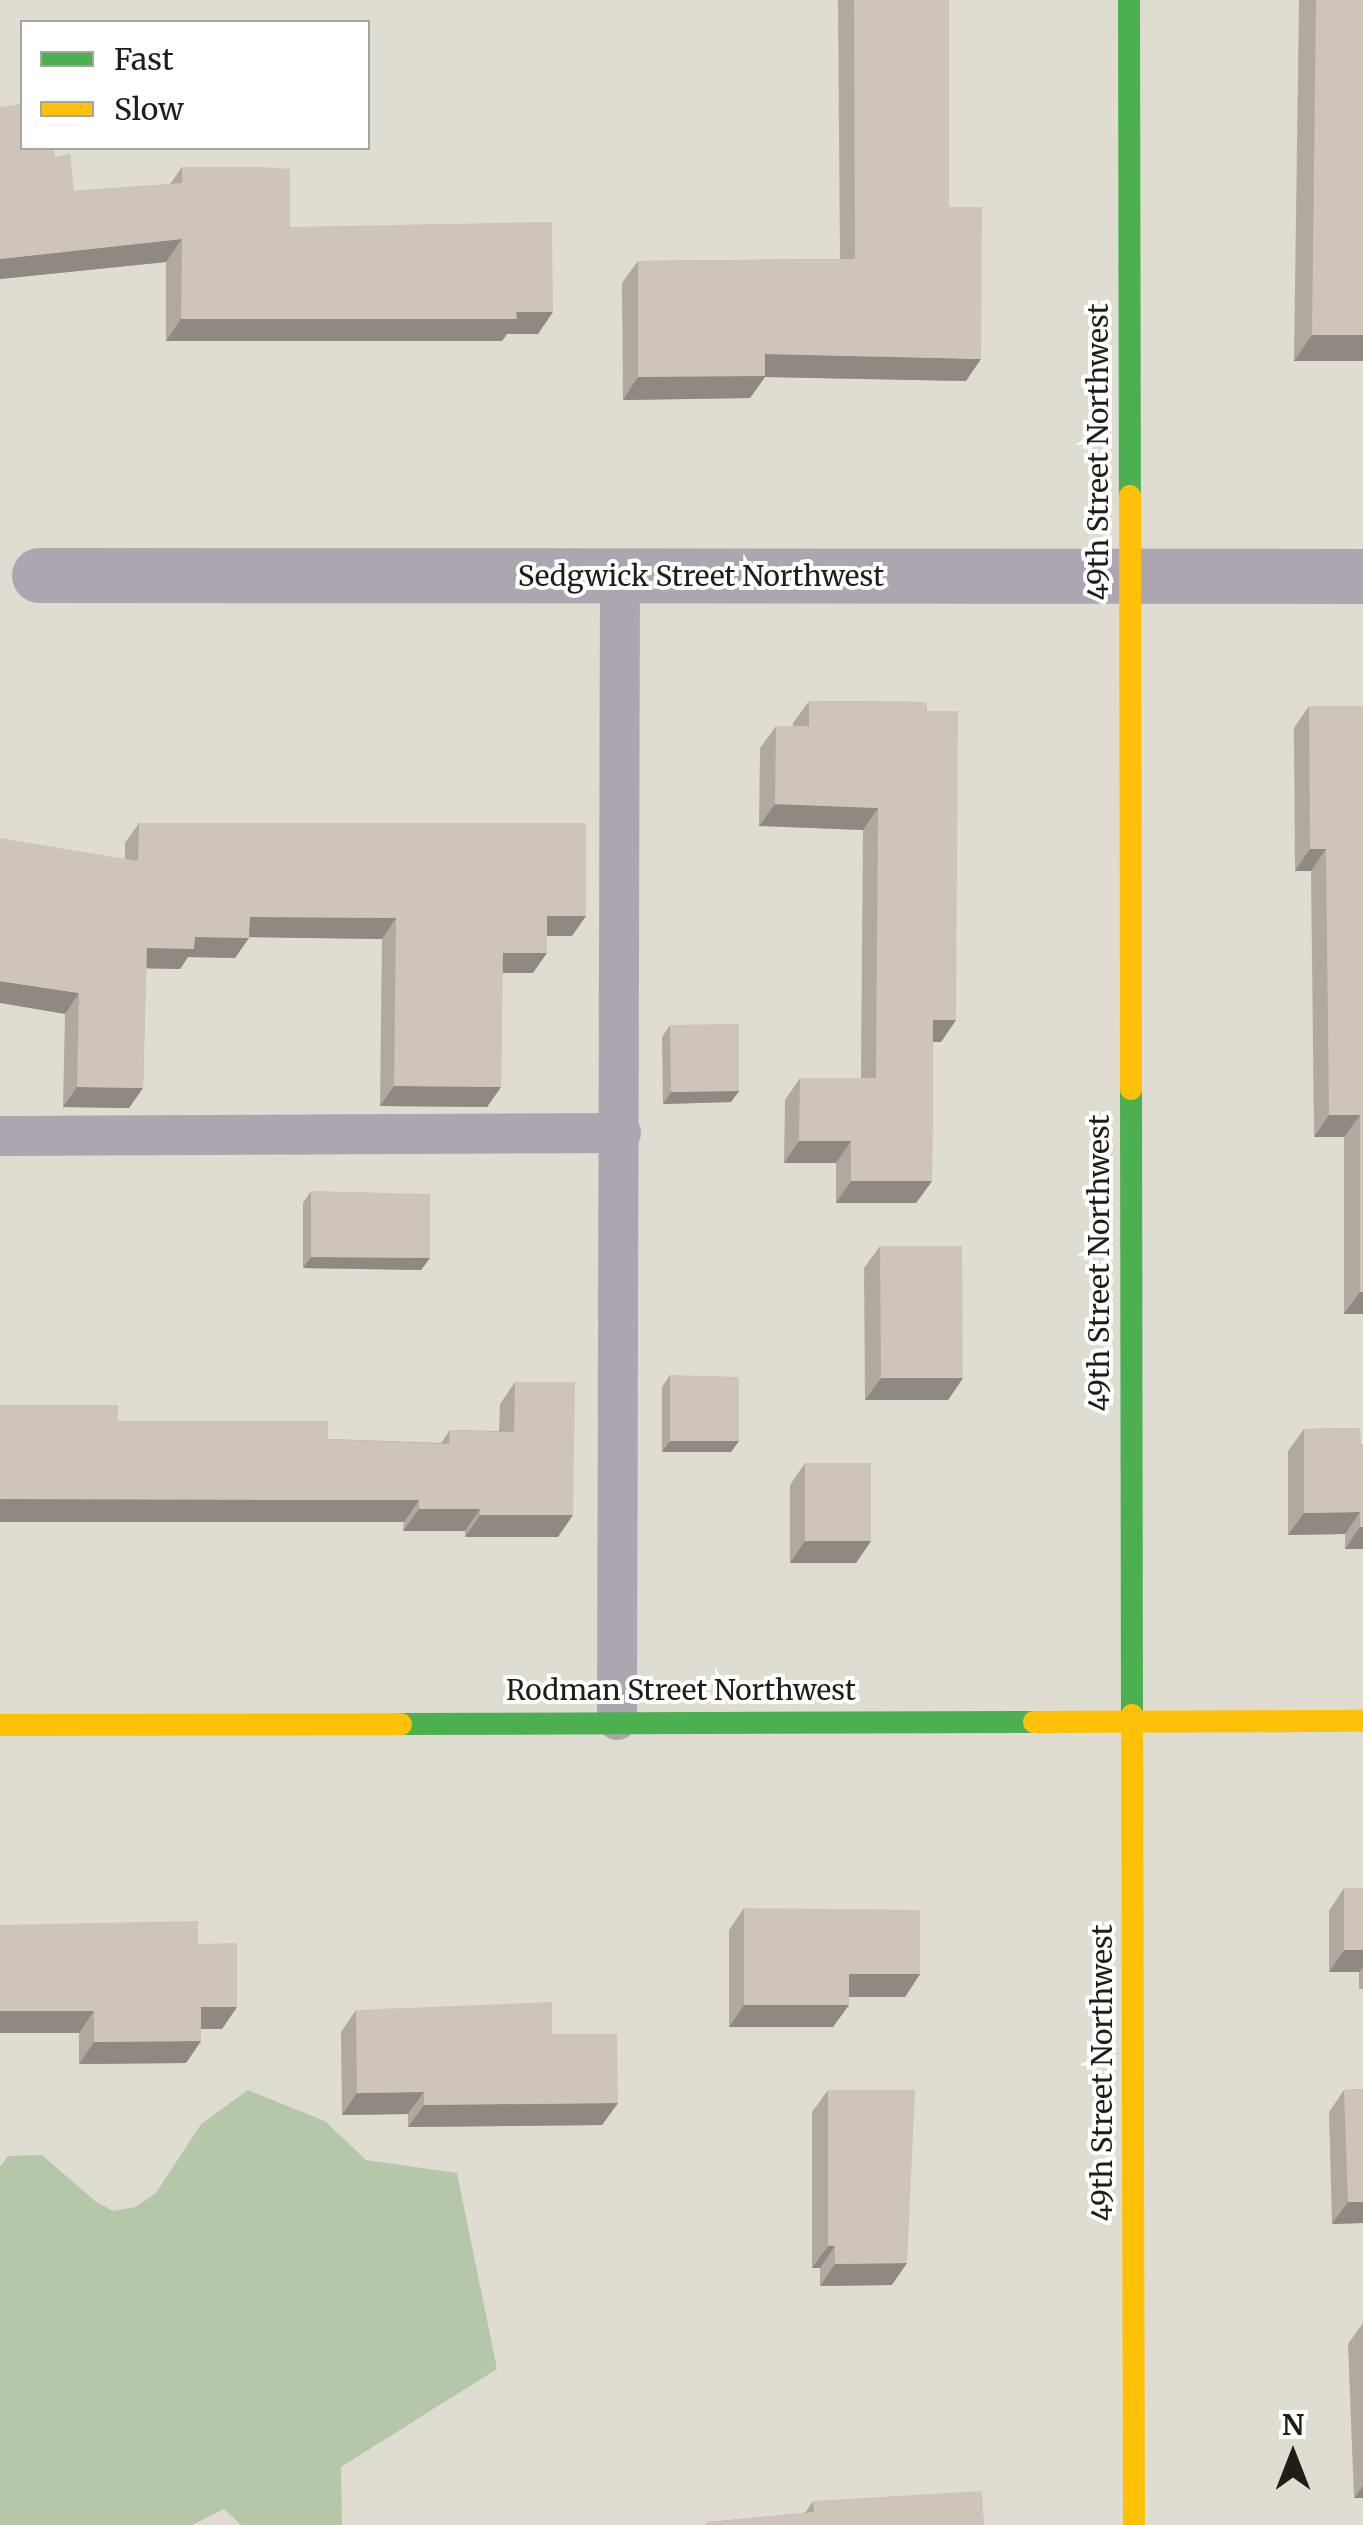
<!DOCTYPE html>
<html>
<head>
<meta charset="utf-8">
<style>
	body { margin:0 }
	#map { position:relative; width:1363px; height:2525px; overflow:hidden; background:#dfdcd2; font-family:Merriweather,serif }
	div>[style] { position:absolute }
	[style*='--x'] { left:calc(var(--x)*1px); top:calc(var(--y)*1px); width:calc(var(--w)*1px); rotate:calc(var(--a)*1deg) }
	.forest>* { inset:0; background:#b6c6a9 }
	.lane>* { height:40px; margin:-20px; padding:0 20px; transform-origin:20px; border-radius:20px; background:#ada6b1 }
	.street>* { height:55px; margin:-27.5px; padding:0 27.5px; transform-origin:27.5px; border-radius:27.5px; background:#ada6b1 }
	.fast>* { height:22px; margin:-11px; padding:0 11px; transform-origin:11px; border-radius:11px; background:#4caf50 }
	.slow>* { height:22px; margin:-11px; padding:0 11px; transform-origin:11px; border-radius:11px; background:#ffc107 }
	.wall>* { inset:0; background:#b1a9a0 }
	.shaded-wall>* { inset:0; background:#908982 }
	.building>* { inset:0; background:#cec4ba }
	span { translate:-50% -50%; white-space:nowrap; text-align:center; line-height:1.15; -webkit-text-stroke:8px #fff; paint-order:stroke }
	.street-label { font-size:28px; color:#1f1d16 }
	.legend { position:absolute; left:20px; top:20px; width:350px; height:130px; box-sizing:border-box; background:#fff; border:2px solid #a5a5a2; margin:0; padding:12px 18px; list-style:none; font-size:30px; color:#1f1d16 }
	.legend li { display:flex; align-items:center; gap:20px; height:50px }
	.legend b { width:50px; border:2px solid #a5a5a2 }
	.north { position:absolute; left:1243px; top:2405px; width:100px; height:100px; -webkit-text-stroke:8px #fff; paint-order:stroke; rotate:0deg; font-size:28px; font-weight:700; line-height:40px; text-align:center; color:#1f1d16 }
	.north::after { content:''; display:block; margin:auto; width:35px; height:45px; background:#1f1d16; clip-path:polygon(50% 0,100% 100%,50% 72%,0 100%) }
</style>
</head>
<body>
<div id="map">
	<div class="forest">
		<div style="clip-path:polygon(248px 2090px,325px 2121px,366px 2160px,457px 2173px,497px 2369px,341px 2467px,342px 2525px,241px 2525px,224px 2509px,192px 2525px,0 2525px,0 2167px,8px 2156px,42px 2155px,95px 2201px,113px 2211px,135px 2207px,156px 2193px,201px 2124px)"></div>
	</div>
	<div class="lane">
		<div style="--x:0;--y:1136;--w:621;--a:-0.28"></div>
		<div style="--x:617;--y:1720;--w:1144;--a:-89.85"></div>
	</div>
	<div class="street">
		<div style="--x:39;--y:575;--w:1324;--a:0.04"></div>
	</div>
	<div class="fast">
		<div style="--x:1129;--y:0;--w:496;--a:89.9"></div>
		<div style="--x:1131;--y:1089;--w:626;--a:89.91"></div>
		<div style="--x:401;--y:1724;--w:633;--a:-0.18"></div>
	</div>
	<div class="slow">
		<div style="--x:1130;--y:496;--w:593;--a:89.9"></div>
		<div style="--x:1132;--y:1715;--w:810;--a:89.86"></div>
		<div style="--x:1034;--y:1722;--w:329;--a:-0.2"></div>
		<div style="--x:0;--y:1725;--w:401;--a:-0.1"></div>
	</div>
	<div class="wall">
		<div style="clip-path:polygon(838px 0,949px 0,949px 207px,966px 381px,765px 377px,750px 398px,623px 400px,622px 283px,638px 261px,840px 259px)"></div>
		<div style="clip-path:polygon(1299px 0,1363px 0,1363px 361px,1294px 361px)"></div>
		<div style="clip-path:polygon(0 107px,55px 157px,74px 191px,170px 184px,182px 167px,290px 227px,538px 334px,507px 334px,502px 341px,166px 341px,166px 262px,0 279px)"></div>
		<div style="clip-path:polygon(809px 701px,926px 702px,956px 1020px,941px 1042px,933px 1042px,932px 1181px,916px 1203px,836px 1203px,836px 1163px,784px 1163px,785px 1100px,800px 1078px,861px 1078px,863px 830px,759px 826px,760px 748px,776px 726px,793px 726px,793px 723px)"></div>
		<div style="clip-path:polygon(1309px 706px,1363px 706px,1363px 1314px,1344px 1314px,1344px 1137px,1314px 1137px,1311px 871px,1295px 871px,1294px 728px)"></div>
		<div style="clip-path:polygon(139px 823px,572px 936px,547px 936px,533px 973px,502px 973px,501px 1087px,487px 1107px,380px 1106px,382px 939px,249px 937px,235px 958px,188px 957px,180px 969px,146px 968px,143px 1088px,129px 1108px,63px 1107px,65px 1014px,125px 858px,125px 843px)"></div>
		<div style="clip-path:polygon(670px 1025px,739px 1091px,731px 1102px,663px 1104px,662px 1037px)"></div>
		<div style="clip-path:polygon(311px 1191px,430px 1258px,421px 1270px,303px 1268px,303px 1203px)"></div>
		<div style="clip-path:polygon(880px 1246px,963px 1378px,948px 1400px,865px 1400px,864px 1268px)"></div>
		<div style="clip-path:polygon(670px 1375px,739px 1441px,731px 1452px,662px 1452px,662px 1387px)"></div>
		<div style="clip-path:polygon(515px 1382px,558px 1537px,465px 1537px,465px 1531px,403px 1531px,404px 1522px,118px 1421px,328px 1439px,441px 1443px,450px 1430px,499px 1431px,500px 1404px)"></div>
		<div style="clip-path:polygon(1360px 1428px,1363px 1549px,1345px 1549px,1345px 1534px,1288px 1535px,1288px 1451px,1304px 1429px)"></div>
		<div style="clip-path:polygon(805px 1463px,871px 1541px,856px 1563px,790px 1563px,790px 1485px)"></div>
		<div style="clip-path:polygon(1344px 1888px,1363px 1888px,1363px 1989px,1359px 1989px,1359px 1972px,1329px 1972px,1329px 1911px)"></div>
		<div style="clip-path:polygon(744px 1908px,920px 1974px,905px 1997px,849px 1997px,833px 2027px,729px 2027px,729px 1930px)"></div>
		<div style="clip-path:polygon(0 1925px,198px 1944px,237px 2007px,222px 2029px,201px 2029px,201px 2041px,186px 2063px,79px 2064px,79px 2033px,0 2033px)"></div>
		<div style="clip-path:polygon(356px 2010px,552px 2034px,618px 2103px,602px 2125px,408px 2127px,408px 2114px,342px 2115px,341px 2032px)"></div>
		<div style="clip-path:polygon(1363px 2089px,1363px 2223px,1332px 2224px,1329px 2112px,1344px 2090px)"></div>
		<div style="clip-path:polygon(828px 2090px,892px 2285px,820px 2286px,820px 2268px,812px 2268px,812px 2112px)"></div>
		<div style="clip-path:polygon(1363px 2323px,1363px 2498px,1354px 2498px,1348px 2344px)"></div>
		<div style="clip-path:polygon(813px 2501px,984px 2525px,706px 2525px,708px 2522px,805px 2513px)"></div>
	</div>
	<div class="shaded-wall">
		<div style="clip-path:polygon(182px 239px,166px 262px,0 279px,0 259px)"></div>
		<div style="clip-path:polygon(516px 312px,553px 312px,538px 334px,507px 334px,502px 341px,166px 341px,181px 319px)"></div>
		<div style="clip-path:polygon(1312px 335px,1363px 335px,1363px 361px,1294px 361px)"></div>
		<div style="clip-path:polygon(765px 354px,981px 359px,966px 381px,765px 377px,750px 398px,623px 400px,638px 377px)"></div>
		<div style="clip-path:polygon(775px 804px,878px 808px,863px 830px,759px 826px)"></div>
		<div style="clip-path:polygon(1310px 849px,1326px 849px,1311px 871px,1295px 871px)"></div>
		<div style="clip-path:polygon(547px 916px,586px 916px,572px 936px,533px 936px)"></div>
		<div style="clip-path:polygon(250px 917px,396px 918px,382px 939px,236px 937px)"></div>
		<div style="clip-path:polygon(195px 937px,249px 938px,235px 958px,188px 957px,180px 969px,133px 968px,147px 948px)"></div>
		<div style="clip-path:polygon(503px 953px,547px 953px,533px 973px,489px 973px)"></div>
		<div style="clip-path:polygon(0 981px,79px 993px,65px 1014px,0 1003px)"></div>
		<div style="clip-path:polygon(933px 1020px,956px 1020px,941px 1042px,918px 1042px)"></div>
		<div style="clip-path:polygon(394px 1086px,501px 1087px,487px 1107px,380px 1106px)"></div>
		<div style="clip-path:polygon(77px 1087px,143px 1088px,129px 1108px,63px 1107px)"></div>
		<div style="clip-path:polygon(739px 1091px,731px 1102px,663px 1104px,671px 1092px)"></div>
		<div style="clip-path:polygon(1329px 1115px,1360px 1115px,1344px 1137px,1314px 1137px)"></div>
		<div style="clip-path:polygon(799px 1141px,851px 1141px,836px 1163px,784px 1163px)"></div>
		<div style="clip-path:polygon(851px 1181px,932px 1181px,916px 1203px,836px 1203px)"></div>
		<div style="clip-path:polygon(311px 1257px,430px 1258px,421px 1270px,303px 1268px)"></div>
		<div style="clip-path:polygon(1360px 1292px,1363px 1292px,1363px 1314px,1344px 1314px)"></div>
		<div style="clip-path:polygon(881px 1378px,963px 1378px,948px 1400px,865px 1400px)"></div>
		<div style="clip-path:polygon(670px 1441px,739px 1441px,731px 1452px,662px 1452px)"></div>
		<div style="clip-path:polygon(0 1499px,419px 1500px,404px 1522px,0 1522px)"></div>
		<div style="clip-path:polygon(419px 1509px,480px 1509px,465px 1531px,403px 1531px)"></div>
		<div style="clip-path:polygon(1360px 1512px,1345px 1534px,1288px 1535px,1304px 1513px)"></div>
		<div style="clip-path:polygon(480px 1515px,573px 1515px,558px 1537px,465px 1537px)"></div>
		<div style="clip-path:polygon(1360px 1527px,1363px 1527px,1363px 1549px,1345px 1549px)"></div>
		<div style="clip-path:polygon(805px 1541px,871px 1541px,856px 1563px,790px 1563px)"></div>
		<div style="clip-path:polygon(1344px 1950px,1363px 1950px,1363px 1967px,1359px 1972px,1329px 1972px)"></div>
		<div style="clip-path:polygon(849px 1974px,920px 1974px,905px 1997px,833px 1997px)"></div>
		<div style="clip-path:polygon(744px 2005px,849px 2005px,833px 2027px,729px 2027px)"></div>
		<div style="clip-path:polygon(201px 2007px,237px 2007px,222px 2029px,186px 2029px)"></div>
		<div style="clip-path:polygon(0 2011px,94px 2011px,79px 2033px,0 2033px)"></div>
		<div style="clip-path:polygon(201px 2041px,186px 2063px,79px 2064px,94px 2042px)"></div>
		<div style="clip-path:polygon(424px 2092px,408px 2114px,342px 2115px,357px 2093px)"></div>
		<div style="clip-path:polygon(618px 2103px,602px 2125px,408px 2127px,424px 2105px)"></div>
		<div style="clip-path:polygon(1348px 2202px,1363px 2202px,1363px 2223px,1332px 2224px)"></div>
		<div style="clip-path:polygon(828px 2246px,835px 2246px,820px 2268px,812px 2268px)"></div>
		<div style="clip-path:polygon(907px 2263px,892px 2285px,820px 2286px,835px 2264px)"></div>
		<div style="clip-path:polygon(1363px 2486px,1363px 2498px,1354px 2498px)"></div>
	</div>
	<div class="building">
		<div style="clip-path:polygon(854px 0,949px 0,949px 207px,982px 207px,981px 359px,765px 354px,765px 376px,638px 377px,638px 261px,855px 259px)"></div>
		<div style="clip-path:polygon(1316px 0,1363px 0,1363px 335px,1312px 335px)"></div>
		<div style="clip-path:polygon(22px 104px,22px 148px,54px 148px,55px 157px,70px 154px,74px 191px,182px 183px,182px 167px,260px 167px,290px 169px,290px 227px,552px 222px,553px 312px,516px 312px,517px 319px,181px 319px,182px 239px,0 259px,0 107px)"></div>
		<div style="clip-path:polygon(809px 701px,926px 702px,926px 711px,958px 711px,956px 1020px,933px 1020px,932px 1181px,851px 1181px,851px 1141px,799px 1141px,800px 1078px,876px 1078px,878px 808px,775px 804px,776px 726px,809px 726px)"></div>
		<div style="clip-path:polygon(1309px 706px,1363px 706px,1363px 1292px,1360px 1292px,1360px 1115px,1329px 1115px,1326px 849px,1310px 849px)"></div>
		<div style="clip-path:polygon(139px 823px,586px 823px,586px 916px,547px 916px,547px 953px,503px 953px,501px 1087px,394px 1086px,396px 918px,250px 917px,249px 938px,195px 937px,194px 949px,147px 948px,143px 1088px,77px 1087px,79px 993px,0 981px,0 838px,138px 861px)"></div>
		<div style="clip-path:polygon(739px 1024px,739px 1091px,671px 1092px,670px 1025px)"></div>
		<div style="clip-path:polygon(311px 1191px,430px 1194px,430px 1258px,311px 1257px)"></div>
		<div style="clip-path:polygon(880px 1246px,962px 1246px,963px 1378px,881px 1378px)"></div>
		<div style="clip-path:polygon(670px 1375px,739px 1377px,739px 1441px,670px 1441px)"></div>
		<div style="clip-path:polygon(515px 1382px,575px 1382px,573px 1515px,480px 1515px,480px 1509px,419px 1509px,419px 1500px,0 1499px,0 1405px,118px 1405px,118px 1421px,328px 1421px,328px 1439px,449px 1444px,450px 1430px,514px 1432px)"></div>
		<div style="clip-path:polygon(1360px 1428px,1360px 1444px,1363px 1444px,1363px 1527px,1360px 1527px,1360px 1512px,1304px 1513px,1304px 1429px)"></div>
		<div style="clip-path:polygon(805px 1463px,871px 1463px,871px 1541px,805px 1541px)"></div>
		<div style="clip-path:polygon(1344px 1888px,1363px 1888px,1363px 1950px,1344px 1950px)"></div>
		<div style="clip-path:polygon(744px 1908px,920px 1910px,920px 1974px,849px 1974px,849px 2005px,744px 2005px)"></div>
		<div style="clip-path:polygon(198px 1921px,198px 1944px,237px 1943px,237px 2007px,201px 2007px,201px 2041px,94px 2042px,94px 2011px,0 2011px,0 1925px)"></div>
		<div style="clip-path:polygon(552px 2002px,552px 2034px,617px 2034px,618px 2103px,424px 2105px,424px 2092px,357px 2093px,356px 2010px)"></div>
		<div style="clip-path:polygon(1363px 2089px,1363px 2202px,1348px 2202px,1344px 2090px)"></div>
		<div style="clip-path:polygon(828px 2090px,915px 2090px,907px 2263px,835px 2264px,835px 2246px,828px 2246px)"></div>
		<div style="clip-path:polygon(982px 2491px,984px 2525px,708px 2525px,708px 2522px,814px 2512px,813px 2501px)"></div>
	</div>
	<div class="street-label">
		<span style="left:1098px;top:452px;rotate:-90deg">49th Street Northwest</span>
		<span style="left:701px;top:576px">Sedgwick Street Northwest</span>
		<span style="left:1099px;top:1263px;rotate:-90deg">49th Street Northwest</span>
		<span style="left:681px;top:1690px">Rodman Street Northwest</span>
		<span style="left:1102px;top:2073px;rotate:-90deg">49th Street Northwest</span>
	</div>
	<ul class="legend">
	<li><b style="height:12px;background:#4caf50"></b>Fast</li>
	<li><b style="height:12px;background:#ffc107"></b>Slow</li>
	</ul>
	<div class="north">N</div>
</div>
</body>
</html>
